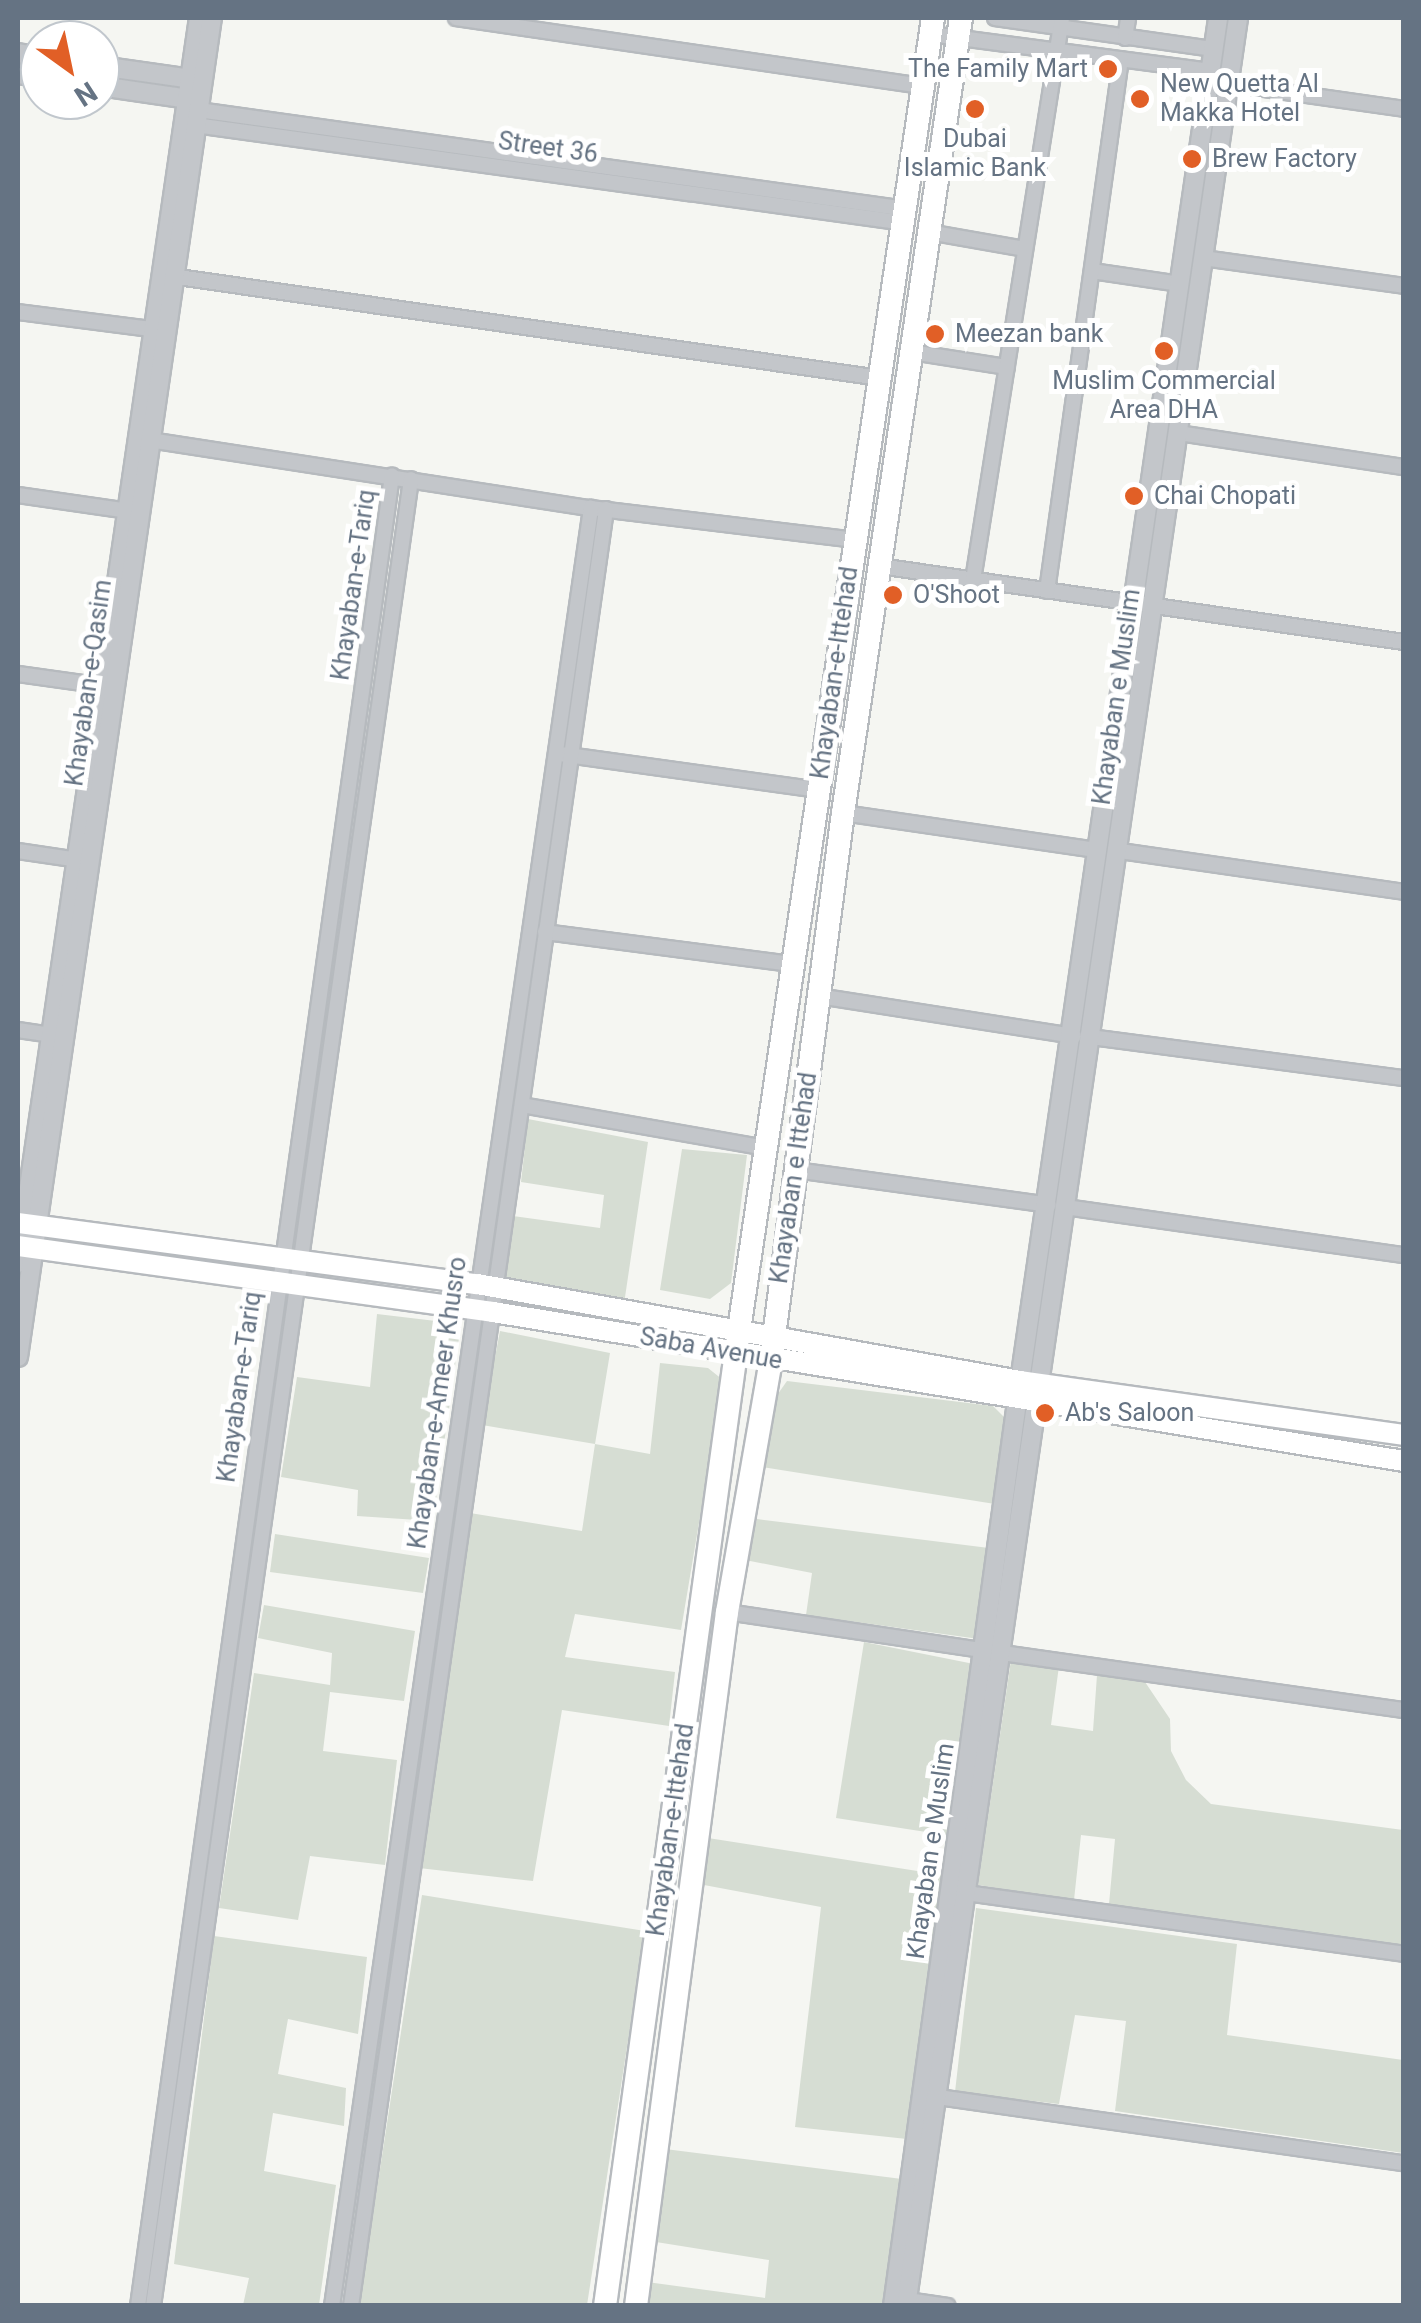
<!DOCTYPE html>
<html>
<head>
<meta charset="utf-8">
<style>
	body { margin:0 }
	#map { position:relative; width:1421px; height:2323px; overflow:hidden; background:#f5f6f2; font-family:Roboto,sans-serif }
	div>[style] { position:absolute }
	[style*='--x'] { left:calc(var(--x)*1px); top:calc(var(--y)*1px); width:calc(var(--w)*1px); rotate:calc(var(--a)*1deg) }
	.green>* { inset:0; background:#d6ddd3 }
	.roads { filter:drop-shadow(2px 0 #b6babe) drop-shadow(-2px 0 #b6babe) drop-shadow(0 2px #b6babe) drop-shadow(0 -2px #b6babe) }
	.minor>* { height:14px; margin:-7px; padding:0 7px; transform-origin:7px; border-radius:7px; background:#c3c6ca }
	.tertiary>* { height:18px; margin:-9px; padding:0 9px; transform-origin:9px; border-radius:9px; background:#c3c6ca }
	.secondary>* { height:20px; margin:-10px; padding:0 10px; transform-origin:10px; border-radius:10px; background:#fff }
	.primary>* { height:22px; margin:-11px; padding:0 11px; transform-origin:11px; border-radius:11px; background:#fff }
	.dots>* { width:28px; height:28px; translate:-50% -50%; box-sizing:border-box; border:5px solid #fff; border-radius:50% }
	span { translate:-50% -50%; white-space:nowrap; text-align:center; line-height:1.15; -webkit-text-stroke:10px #fff; paint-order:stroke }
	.poi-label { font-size:25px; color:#657383 }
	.right { translate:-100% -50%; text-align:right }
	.left { translate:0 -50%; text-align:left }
	.street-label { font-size:25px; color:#657383 }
	.frame { position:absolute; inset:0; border:20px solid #657383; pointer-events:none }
	.north { position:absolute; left:20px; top:20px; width:100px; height:100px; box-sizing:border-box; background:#fff; border:2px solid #c1c7cd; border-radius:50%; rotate:147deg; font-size:28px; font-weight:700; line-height:40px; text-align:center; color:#657383 }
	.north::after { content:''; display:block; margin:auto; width:35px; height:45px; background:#e15f26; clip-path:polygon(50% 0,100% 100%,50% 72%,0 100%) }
</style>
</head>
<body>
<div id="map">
	<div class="green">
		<div style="clip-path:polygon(528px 1119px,648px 1142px,624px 1304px,503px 1283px,513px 1216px,600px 1228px,604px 1195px,521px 1182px)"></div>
		<div style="clip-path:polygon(682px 1149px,747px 1155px,731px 1283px,710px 1299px,660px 1290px)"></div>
		<div style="clip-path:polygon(377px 1314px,461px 1324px,433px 1521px,357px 1516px,358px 1490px,281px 1477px,297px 1377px,370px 1387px)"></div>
		<div style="clip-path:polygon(500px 1331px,610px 1353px,595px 1444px,650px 1454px,660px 1363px,708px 1368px,723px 1380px,681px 1630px,575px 1614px,565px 1657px,675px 1672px,669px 1726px,562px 1710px,533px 1881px,419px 1868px,470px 1513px,582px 1531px,595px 1444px,482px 1425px)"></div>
		<div style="clip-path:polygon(787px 1381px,993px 1406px,1008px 1421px,995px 1504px,762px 1467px,775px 1398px)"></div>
		<div style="clip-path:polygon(757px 1519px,989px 1548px,979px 1639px,806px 1615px,812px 1573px,745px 1560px)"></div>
		<div style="clip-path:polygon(275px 1534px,429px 1558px,423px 1593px,270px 1572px)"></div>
		<div style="clip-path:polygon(264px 1605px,415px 1631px,404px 1701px,330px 1692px,323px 1751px,397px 1760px,385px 1865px,310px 1856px,298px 1920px,219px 1908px,254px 1673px,330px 1685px,332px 1653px,258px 1638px)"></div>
		<div style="clip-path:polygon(864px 1642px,974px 1664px,952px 1836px,836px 1818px)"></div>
		<div style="clip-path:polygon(1011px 1660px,1059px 1666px,1051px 1725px,1093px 1731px,1097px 1675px,1143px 1679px,1170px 1719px,1171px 1751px,1186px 1780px,1211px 1804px,1403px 1830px,1403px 1948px,1109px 1904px,1115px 1839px,1081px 1835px,1074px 1900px,978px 1885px)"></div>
		<div style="clip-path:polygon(708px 1838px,949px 1876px,907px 2139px,795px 2127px,821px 1907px,704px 1885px)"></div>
		<div style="clip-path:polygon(422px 1895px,645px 1931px,587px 2305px,359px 2306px)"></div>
		<div style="clip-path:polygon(976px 1908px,1237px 1944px,1227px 2035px,1403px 2060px,1403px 2153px,1115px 2111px,1126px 2021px,1075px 2015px,1059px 2104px,955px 2092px)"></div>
		<div style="clip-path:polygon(214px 1936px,367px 1957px,358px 2034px,288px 2019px,278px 2074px,346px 2088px,344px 2126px,273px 2113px,264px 2171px,336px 2185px,319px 2305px,243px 2305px,249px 2278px,174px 2264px)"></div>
		<div style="clip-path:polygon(665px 2149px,902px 2179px,883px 2305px,644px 2306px,647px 2282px,765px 2298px,769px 2260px,656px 2242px)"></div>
	</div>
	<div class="roads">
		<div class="minor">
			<div style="--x:456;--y:18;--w:471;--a:8.3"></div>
			<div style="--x:995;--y:18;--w:221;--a:8.1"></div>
			<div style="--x:930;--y:34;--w:283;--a:7.5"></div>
			<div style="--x:1125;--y:38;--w:20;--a:-81"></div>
			<div style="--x:1229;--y:84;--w:177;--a:8.1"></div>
			<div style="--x:191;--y:109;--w:722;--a:7.96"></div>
			<div style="--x:188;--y:124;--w:724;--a:7.86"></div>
			<div style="--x:929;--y:232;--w:97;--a:10"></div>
			<div style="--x:1203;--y:258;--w:203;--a:7.9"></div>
			<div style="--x:1092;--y:271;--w:89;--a:8.4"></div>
			<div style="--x:164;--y:275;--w:723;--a:8.19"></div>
			<div style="--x:18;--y:312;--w:133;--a:7.3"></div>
			<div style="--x:911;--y:352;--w:97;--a:8.9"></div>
			<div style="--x:1178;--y:433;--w:229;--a:8.6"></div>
			<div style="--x:143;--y:439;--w:453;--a:8.8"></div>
			<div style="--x:591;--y:508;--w:266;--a:6.9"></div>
			<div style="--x:18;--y:495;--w:119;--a:8.2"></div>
			<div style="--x:879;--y:566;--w:530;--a:8.24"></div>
			<div style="--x:973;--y:580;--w:569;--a:-81"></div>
			<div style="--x:1047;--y:591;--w:537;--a:-82.08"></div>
			<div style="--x:18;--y:674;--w:94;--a:8"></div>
			<div style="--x:560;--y:754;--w:260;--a:7.9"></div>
			<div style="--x:843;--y:813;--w:256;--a:8.3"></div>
			<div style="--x:18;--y:851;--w:69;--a:8.4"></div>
			<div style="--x:1120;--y:851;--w:287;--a:8.2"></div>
			<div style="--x:545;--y:932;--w:249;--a:7.4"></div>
			<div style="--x:818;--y:996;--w:259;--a:8.9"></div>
			<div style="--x:18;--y:1030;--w:40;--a:8.5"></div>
			<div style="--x:1091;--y:1037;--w:316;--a:7.5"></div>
			<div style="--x:522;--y:1105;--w:249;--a:10"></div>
			<div style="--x:795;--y:1170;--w:256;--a:7.8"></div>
			<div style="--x:1065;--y:1207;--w:342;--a:8.1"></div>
			<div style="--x:727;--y:1612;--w:258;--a:8.5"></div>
			<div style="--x:1002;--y:1653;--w:406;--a:8.1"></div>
			<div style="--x:966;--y:1893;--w:442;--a:7.9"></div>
			<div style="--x:938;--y:2097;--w:471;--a:8.1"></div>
			<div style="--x:907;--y:2300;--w:41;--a:8.3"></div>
			<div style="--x:138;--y:2306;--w:1848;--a:-82.1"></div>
			<div style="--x:153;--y:2306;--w:1845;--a:-81.96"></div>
			<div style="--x:332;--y:2306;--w:1817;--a:-81.8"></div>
			<div style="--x:351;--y:2306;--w:1815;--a:-81.92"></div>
		</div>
		<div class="tertiary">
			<div style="--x:18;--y:53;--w:22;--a:10"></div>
			<div style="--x:100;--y:66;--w:99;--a:8.1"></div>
			<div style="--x:18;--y:74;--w:22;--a:8"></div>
			<div style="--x:100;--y:86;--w:97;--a:8.3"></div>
			<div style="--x:18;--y:1263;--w:1258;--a:-81.73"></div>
			<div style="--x:18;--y:1357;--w:1353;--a:-81.76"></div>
			<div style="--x:1020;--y:1381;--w:1377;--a:-81.73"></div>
			<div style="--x:1039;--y:1384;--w:1380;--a:-81.71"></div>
			<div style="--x:893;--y:2306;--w:912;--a:-82.19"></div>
			<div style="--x:906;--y:2306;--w:910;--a:-81.79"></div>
		</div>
		<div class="secondary">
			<div style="--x:18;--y:1223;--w:463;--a:7.6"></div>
			<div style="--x:477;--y:1284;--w:552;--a:10.13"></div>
			<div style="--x:1020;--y:1381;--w:388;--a:8"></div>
			<div style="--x:18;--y:1246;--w:480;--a:7.9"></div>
			<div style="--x:493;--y:1312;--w:923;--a:9.29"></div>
		</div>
		<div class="primary">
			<div style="--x:605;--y:2306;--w:985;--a:-82.18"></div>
			<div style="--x:739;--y:1330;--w:1326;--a:-81.59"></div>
			<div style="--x:636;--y:2306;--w:700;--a:-82.53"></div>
			<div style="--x:727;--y:1612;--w:257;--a:-80.1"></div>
			<div style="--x:771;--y:1359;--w:551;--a:-82.49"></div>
			<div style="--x:843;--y:813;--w:804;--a:-81.56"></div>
		</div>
	</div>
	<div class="dots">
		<div style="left:1108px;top:69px;background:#e15f26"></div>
		<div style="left:1140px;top:99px;background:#e15f26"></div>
		<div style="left:975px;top:109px;background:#e15f26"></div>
		<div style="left:1192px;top:159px;background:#e15f26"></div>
		<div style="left:935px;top:334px;background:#e15f26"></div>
		<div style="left:1164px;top:351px;background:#e15f26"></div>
		<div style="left:1134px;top:496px;background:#e15f26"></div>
		<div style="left:893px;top:595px;background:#e15f26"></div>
		<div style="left:1045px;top:1413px;background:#e15f26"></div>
	</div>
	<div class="poi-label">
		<span class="right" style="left:1088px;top:69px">The Family Mart</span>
		<span class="left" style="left:1160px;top:99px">New Quetta Al<br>Makka Hotel</span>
		<span style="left:975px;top:154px">Dubai<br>Islamic Bank</span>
		<span class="left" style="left:1212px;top:159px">Brew Factory</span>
		<span class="left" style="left:955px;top:334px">Meezan bank</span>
		<span style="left:1164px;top:396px">Muslim Commercial<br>Area DHA</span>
		<span class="left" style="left:1154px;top:496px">Chai Chopati</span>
		<span class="left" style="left:913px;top:595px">O'Shoot</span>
		<span class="left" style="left:1065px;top:1413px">Ab's Saloon</span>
	</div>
	<div class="street-label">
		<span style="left:548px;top:148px;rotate:8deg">Street 36</span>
		<span style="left:354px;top:585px;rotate:-82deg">Khayaban-e-Tariq</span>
		<span style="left:835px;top:673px;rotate:-82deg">Khayaban-e-Ittehad</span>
		<span style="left:89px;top:683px;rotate:-82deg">Khayaban-e-Qasim</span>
		<span style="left:1117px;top:697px;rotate:-82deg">Khayaban e Muslim</span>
		<span style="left:794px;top:1178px;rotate:-82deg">Khayaban e Ittehad</span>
		<span style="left:711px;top:1349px;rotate:10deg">Saba Avenue</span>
		<span style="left:240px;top:1387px;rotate:-82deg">Khayaban-e-Tariq</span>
		<span style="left:438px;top:1403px;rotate:-82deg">Khayaban-e-Ameer Khusro</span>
		<span style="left:671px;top:1830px;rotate:-82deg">Khayaban-e-Ittehad</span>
		<span style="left:931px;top:1851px;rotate:-82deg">Khayaban e Muslim</span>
	</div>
	<div class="frame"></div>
	<div class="north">N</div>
</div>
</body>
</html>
